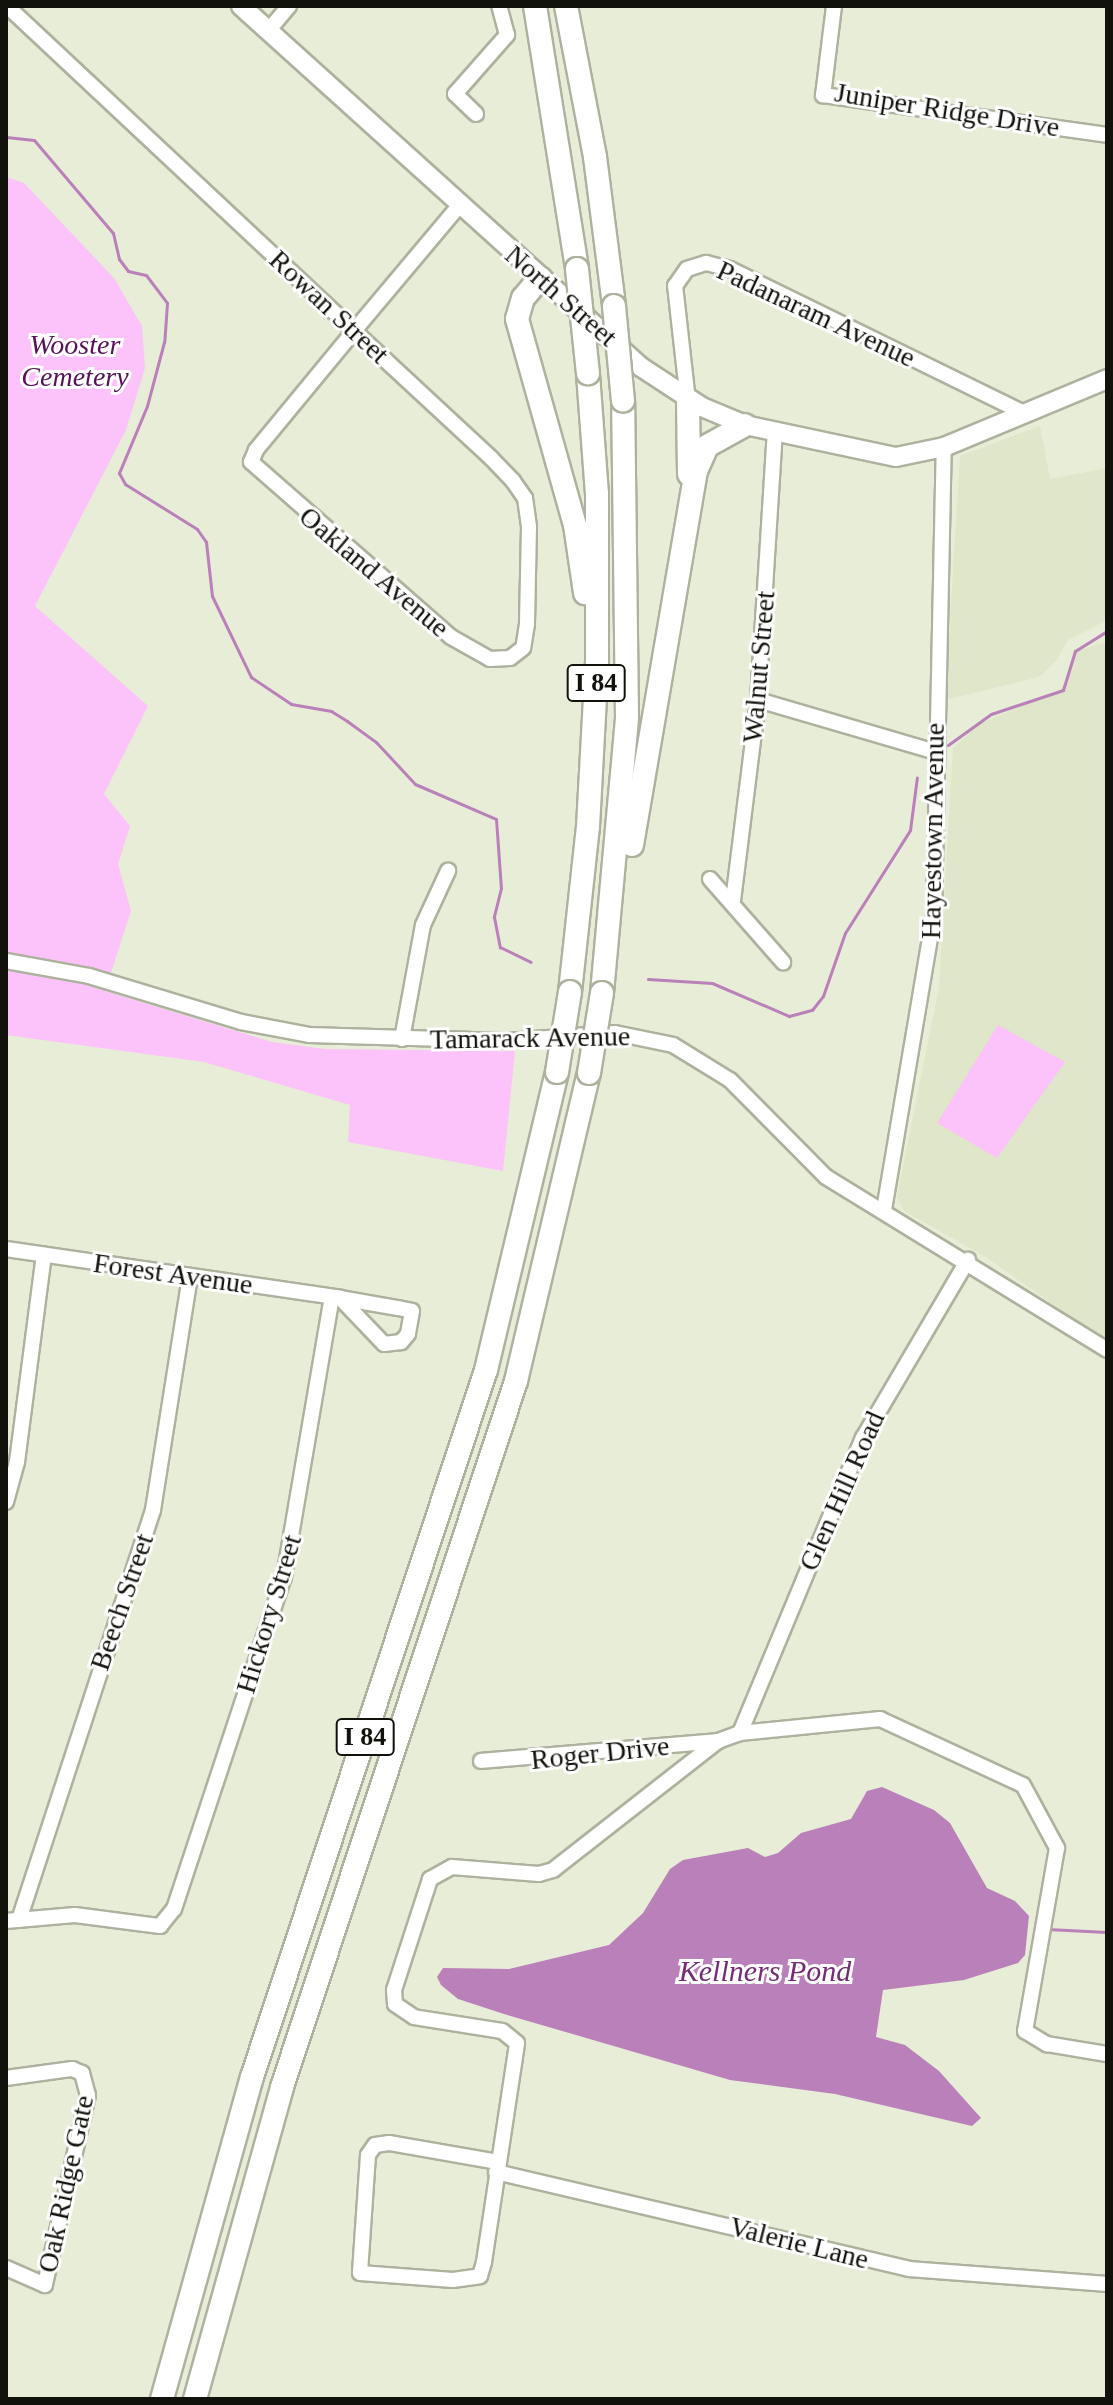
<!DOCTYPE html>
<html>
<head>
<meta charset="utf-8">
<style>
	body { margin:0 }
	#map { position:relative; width:1113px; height:2405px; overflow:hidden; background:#e8edd8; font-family:Georgia,serif }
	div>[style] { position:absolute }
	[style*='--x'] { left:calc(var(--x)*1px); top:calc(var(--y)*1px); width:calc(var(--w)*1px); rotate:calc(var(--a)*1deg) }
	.built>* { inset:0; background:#dfe6c9 }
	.green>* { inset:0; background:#fbc3f9 }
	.water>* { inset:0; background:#ba80b9 }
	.stream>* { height:3px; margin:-1.5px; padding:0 1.5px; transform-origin:1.5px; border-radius:1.5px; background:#ba80b9 }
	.roads { filter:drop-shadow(2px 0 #adb29e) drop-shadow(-2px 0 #adb29e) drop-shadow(0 2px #adb29e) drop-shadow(0 -2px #adb29e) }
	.minor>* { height:14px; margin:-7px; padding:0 7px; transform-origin:7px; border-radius:7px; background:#fff }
	.major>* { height:18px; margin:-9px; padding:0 9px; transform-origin:9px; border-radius:9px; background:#fff }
	.highway>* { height:22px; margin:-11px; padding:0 11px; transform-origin:11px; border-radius:11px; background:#fff }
	.bridges { filter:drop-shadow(2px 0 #adb29e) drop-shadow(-2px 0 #adb29e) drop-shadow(0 2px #adb29e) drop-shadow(0 -2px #adb29e) }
	.highway-bridge>* { height:22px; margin:-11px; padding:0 11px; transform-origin:11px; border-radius:11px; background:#fff }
	span { translate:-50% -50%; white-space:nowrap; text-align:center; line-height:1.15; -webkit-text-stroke:6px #fff; paint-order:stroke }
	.shield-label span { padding:2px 6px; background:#fff; border:2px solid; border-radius:6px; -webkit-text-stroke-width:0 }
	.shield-label { font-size:26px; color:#10120b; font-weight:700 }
	.street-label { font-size:28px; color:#10120b }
	.park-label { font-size:28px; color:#59115a; font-style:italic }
	.water-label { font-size:30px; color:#742d74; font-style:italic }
	.frame { position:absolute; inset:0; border:8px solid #10120b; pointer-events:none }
</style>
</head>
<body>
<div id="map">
	<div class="built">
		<div style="clip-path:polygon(1040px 426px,1050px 479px,1107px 468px,1107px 620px,1068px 640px,1056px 661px,1039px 677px,945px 700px,960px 456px)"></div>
		<div style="clip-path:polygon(1107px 642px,1107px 1343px,986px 1257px,904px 1211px,897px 1197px,939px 987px,953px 748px,979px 724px,1062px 689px,1078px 650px)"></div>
	</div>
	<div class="green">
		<div style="clip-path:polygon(6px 177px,24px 183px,114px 278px,142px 326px,145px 368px,126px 430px,35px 606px,148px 706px,104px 794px,130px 826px,118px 864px,131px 911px,105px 991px,272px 1042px,325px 1049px,515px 1051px,503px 1171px,348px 1142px,350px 1105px,204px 1062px,6px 1035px)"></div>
		<div style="clip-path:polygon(998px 1025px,1065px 1062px,997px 1158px,937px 1123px)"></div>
	</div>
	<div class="water">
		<div style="clip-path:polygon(882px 1787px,934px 1810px,950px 1823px,987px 1888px,1015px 1901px,1029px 1916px,1025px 1955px,1018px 1963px,964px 1980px,883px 1990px,876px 2037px,905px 2045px,939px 2071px,981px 2118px,972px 2126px,835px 2094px,730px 2080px,504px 2014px,458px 1999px,441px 1985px,437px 1977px,443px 1968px,509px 1969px,609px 1945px,643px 1913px,670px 1869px,683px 1860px,748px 1848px,765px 1857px,778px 1853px,801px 1833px,851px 1819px,867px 1791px)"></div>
	</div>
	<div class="stream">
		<div style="--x:6;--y:137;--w:28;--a:6"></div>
		<div style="--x:34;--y:140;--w:122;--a:49.7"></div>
		<div style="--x:113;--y:233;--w:27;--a:77"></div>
		<div style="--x:119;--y:259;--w:15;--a:53"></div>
		<div style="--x:128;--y:271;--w:18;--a:13"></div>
		<div style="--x:146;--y:275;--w:35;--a:53"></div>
		<div style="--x:167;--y:303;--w:39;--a:94"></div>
		<div style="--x:164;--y:342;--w:66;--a:104.9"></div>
		<div style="--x:147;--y:406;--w:73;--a:112.7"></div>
		<div style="--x:119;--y:473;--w:13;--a:61"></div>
		<div style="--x:125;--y:484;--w:85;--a:32"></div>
		<div style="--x:197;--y:529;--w:16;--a:55"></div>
		<div style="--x:206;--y:542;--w:54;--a:83.7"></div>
		<div style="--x:212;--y:596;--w:90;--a:64.3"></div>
		<div style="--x:251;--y:677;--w:48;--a:34"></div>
		<div style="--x:291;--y:704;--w:41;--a:9.9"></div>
		<div style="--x:331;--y:711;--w:19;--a:32"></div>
		<div style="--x:347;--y:721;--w:36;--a:36"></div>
		<div style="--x:376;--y:742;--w:57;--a:47.1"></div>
		<div style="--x:415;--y:784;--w:88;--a:23.4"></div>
		<div style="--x:496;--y:819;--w:69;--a:85.9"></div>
		<div style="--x:501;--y:888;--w:30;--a:104"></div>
		<div style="--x:494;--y:917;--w:31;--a:79"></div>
		<div style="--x:500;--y:947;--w:34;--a:26"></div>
		<div style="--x:948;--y:745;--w:53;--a:-35.8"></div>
		<div style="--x:991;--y:714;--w:76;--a:-18.4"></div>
		<div style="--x:1063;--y:690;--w:41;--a:-72.9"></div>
		<div style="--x:1075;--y:651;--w:38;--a:-32"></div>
		<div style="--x:648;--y:979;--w:64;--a:3.6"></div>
		<div style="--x:712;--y:983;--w:84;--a:23.2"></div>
		<div style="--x:789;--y:1016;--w:24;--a:-15"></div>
		<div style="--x:812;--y:1010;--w:18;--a:-52"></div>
		<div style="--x:823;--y:996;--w:67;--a:-70.8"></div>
		<div style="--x:845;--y:933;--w:122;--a:-57.7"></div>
		<div style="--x:910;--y:830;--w:53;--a:-82.5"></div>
		<div style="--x:1047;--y:1929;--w:60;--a:2.9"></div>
	</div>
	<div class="roads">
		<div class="minor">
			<div style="--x:7;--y:6;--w:475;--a:43.1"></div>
			<div style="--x:354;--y:331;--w:187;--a:42.8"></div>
			<div style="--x:491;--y:458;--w:32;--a:46"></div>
			<div style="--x:513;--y:481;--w:21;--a:55"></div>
			<div style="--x:525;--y:498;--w:29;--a:82"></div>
			<div style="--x:529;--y:527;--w:97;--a:91.2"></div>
			<div style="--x:527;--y:624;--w:24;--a:99"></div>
			<div style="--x:523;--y:648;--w:16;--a:142"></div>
			<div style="--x:510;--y:658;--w:20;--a:177"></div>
			<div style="--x:490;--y:659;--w:45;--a:-150.6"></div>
			<div style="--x:451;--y:637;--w:266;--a:-138.8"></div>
			<div style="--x:251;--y:462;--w:13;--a:-67"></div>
			<div style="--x:256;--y:450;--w:154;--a:-50.5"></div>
			<div style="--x:354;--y:331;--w:163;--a:-50"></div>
			<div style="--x:834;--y:6;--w:90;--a:97"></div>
			<div style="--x:823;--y:95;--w:287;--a:8"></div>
			<div style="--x:268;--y:31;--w:33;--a:-50"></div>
			<div style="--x:476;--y:114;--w:29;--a:-136"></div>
			<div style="--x:455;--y:94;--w:79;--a:-48.6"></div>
			<div style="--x:507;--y:35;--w:30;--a:-105"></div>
			<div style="--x:688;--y:401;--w:116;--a:-96.4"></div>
			<div style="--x:675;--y:286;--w:21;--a:-55"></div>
			<div style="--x:687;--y:269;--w:20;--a:-18"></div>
			<div style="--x:706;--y:263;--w:25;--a:14"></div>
			<div style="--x:730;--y:269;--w:327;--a:26.1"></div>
			<div style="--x:758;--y:700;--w:185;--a:16.3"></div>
			<div style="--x:710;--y:879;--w:111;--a:48.7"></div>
			<div style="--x:733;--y:901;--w:203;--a:-82.9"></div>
			<div style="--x:758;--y:700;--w:268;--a:-86.4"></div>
			<div style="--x:6;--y:961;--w:84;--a:10.2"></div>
			<div style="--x:89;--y:976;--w:159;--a:16.8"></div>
			<div style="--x:241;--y:1022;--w:69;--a:10.8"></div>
			<div style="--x:309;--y:1035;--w:198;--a:1.7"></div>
			<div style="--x:507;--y:1041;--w:108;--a:-4.2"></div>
			<div style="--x:615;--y:1033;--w:59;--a:11.7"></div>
			<div style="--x:673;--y:1045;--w:67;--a:31.6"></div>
			<div style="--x:730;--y:1080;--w:136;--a:45.3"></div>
			<div style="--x:826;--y:1177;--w:330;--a:31.6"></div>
			<div style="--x:402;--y:1039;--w:116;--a:-79.6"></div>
			<div style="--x:423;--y:925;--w:60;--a:-65.2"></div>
			<div style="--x:884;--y:1210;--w:300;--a:-80.4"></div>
			<div style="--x:934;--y:914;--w:467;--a:-88.8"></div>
			<div style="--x:6;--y:1249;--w:338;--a:8.3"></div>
			<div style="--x:340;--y:1298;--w:59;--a:9.8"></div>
			<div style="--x:398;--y:1308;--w:14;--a:12"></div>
			<div style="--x:412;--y:1311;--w:23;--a:100"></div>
			<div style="--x:408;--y:1334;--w:11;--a:131"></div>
			<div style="--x:401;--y:1342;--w:17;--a:173"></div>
			<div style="--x:384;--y:1344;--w:64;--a:-133.7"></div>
			<div style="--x:6;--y:1502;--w:41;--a:-74.6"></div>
			<div style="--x:17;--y:1462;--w:209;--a:-82.6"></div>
			<div style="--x:740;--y:1733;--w:320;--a:-67.4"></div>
			<div style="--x:863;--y:1438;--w:207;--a:-59.5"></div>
			<div style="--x:481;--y:1761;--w:238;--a:-4.8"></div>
			<div style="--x:19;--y:1920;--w:431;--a:-71.9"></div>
			<div style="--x:153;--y:1510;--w:236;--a:-81"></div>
			<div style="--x:6;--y:1921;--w:69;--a:-5"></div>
			<div style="--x:75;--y:1915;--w:86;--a:7.4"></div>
			<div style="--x:160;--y:1926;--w:22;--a:-51"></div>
			<div style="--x:174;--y:1909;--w:350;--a:-71.7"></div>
			<div style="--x:284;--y:1577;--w:284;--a:-80.3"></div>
			<div style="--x:6;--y:2078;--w:67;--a:-7.8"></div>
			<div style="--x:72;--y:2069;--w:11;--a:22"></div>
			<div style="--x:82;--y:2073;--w:23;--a:75"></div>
			<div style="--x:88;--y:2095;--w:195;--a:102.8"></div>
			<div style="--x:45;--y:2285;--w:43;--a:-156.4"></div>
			<div style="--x:498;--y:2162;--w:111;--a:-170.1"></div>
			<div style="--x:389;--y:2143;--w:14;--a:172"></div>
			<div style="--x:375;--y:2145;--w:12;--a:125"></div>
			<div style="--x:368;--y:2155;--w:118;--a:93.9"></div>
			<div style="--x:360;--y:2273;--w:93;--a:4.3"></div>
			<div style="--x:453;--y:2280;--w:27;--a:-8"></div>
			<div style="--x:480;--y:2276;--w:15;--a:-74"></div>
			<div style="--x:484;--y:2262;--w:221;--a:-81.4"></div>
			<div style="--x:517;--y:2043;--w:19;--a:-141"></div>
			<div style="--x:502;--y:2031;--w:89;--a:-171"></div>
			<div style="--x:414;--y:2017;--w:23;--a:-146"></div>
			<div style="--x:395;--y:2004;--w:14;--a:-94"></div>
			<div style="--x:394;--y:1990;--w:117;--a:-72"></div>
			<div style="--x:430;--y:1879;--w:25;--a:-29"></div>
			<div style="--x:452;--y:1867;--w:87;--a:4.6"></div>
			<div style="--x:539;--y:1874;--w:15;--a:-16"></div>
			<div style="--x:553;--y:1870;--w:209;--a:-38"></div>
			<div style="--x:718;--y:1741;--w:23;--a:-20"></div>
			<div style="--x:740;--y:1733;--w:141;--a:-5.7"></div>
			<div style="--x:880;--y:1719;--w:157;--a:24.8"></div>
			<div style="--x:1023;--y:1785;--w:72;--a:61.6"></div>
			<div style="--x:1057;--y:1848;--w:186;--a:99.9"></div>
			<div style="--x:1025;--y:2031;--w:26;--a:31"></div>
			<div style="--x:1047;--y:2044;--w:61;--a:9.5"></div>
			<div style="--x:496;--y:2172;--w:424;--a:13.2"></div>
			<div style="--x:909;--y:2269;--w:199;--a:4.3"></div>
		</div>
		<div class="major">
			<div style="--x:241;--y:6;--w:539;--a:42.07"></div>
			<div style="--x:641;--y:367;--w:73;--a:33.3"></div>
			<div style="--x:702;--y:407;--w:47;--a:22.7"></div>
			<div style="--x:745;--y:425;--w:154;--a:12"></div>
			<div style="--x:896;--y:457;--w:49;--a:-11.8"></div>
			<div style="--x:944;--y:447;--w:177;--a:-22.6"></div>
		</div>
		<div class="highway">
			<div style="--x:535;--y:6;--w:266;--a:80.9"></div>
			<div style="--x:566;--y:6;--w:154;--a:79.1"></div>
			<div style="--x:595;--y:157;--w:150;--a:82.7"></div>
			<div style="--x:540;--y:278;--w:26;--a:130"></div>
			<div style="--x:523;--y:298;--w:22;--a:106"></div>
			<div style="--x:517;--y:319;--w:214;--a:74.3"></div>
			<div style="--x:575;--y:525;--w:69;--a:81.6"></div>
			<div style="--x:688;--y:401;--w:73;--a:89.2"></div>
			<div style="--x:632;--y:845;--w:379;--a:-80.3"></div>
			<div style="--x:696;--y:471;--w:27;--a:-66"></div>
			<div style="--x:707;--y:446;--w:43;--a:-28.9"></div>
			<div style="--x:570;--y:992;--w:166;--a:-83.8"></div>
			<div style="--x:588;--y:827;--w:168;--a:-86.9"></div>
			<div style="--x:597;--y:659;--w:165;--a:-90"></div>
			<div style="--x:597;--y:494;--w:121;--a:-94.3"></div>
			<div style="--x:602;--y:993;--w:277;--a:-84.8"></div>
			<div style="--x:627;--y:717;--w:316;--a:-90.7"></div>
			<div style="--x:162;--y:2399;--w:334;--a:-74.4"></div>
			<div style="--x:252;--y:2077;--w:745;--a:-71.69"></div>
			<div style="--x:486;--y:1370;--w:306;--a:-76.6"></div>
			<div style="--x:195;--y:2399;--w:324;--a:-74.4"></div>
			<div style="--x:282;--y:2087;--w:744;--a:-71.66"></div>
			<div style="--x:516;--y:1381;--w:317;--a:-76.7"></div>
		</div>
	</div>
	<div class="bridges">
		<div class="highway-bridge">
			<div style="--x:577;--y:269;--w:105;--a:84"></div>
			<div style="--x:614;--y:306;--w:95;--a:84.6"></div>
			<div style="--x:557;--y:1072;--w:81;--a:-80.8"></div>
			<div style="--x:589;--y:1073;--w:81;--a:-80.8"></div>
		</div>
	</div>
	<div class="shield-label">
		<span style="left:596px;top:683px">I 84</span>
		<span style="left:365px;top:1737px">I 84</span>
	</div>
	<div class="street-label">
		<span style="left:947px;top:110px;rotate:9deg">Juniper Ridge Drive</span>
		<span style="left:561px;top:296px;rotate:41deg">North Street</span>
		<span style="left:329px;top:307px;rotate:43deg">Rowan Street</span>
		<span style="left:816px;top:314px;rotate:25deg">Padanaram Avenue</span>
		<span style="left:374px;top:572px;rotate:40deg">Oakland Avenue</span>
		<span style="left:759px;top:667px;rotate:-85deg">Walnut Street</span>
		<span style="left:933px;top:831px;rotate:-89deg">Hayestown Avenue</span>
		<span style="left:530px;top:1038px;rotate:-1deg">Tamarack Avenue</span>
		<span style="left:173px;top:1274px;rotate:8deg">Forest Avenue</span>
		<span style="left:842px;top:1491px;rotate:-66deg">Glen Hill Road</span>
		<span style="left:122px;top:1602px;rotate:-71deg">Beech Street</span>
		<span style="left:269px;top:1614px;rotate:-73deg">Hickory Street</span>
		<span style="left:600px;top:1753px;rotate:-6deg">Roger Drive</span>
		<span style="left:66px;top:2184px;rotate:-78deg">Oak Ridge Gate</span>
		<span style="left:799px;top:2243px;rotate:14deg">Valerie Lane</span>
	</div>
	<div class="park-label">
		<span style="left:75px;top:361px">Wooster<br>Cemetery</span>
	</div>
	<div class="water-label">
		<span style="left:765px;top:1971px">Kellners Pond</span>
	</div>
	<div class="frame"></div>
</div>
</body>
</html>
